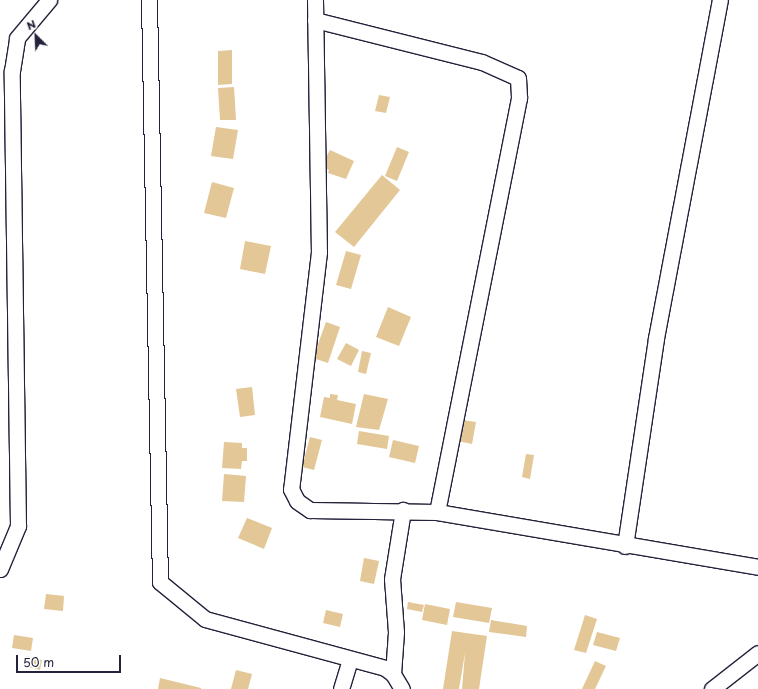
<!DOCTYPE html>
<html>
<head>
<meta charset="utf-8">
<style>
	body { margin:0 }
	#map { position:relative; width:758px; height:689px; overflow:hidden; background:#fff; font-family:"Playpen Sans",sans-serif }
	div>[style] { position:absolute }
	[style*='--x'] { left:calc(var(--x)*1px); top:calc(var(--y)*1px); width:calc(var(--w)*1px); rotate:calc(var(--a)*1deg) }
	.building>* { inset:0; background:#e3c797 }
	.roads { filter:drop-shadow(1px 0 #22223b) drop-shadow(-1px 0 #22223b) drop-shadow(0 1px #22223b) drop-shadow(0 -1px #22223b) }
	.minor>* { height:15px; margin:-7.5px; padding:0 7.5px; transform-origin:7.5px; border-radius:7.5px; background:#fff }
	span { translate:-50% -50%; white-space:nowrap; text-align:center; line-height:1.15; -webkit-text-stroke:3.5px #fff; paint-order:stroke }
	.north { position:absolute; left:16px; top:16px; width:40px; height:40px; -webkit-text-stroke:3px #fff; paint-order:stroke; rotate:336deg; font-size:11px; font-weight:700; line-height:16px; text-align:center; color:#22223b }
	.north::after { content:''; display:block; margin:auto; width:14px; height:18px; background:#22223b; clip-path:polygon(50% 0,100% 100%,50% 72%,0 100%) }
	.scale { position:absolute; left:16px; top:655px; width:105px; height:18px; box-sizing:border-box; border:2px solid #22223b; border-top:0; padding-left:5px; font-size:12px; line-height:14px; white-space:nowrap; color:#22223b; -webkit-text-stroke:3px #fff; paint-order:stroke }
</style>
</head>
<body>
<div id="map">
	<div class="building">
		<div style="clip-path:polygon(232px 50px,232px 84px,218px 85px,218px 51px)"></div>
		<div style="clip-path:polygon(234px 87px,236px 120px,220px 120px,218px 88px)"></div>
		<div style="clip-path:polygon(379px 95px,390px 97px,386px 113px,375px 111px)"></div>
		<div style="clip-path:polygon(216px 127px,238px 130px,233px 159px,211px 156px)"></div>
		<div style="clip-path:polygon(397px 147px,409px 152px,397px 181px,385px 176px)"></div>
		<div style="clip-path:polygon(330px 150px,354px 161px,346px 179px,328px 173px,329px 170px,321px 166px)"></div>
		<div style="clip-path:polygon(382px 175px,400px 190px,354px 247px,335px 232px)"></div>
		<div style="clip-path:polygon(212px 182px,234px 188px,226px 218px,204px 213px)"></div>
		<div style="clip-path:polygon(245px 241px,271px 246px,265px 274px,240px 269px)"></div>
		<div style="clip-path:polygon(346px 251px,361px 255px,351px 289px,336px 285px)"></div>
		<div style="clip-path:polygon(388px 307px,411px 317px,399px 346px,376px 337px)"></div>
		<div style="clip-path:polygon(326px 322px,340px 327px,328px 363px,313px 358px)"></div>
		<div style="clip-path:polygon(346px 343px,359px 350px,351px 366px,337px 359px)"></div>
		<div style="clip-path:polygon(362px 351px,371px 353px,366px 374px,358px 372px)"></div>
		<div style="clip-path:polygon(252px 387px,255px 415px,240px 417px,236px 389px)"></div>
		<div style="clip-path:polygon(330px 394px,338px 395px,337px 400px,356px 404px,352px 424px,320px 417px,324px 397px,330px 398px)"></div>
		<div style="clip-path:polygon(364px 394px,388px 399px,379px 430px,356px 427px)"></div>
		<div style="clip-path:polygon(462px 420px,476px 422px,472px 444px,458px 441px)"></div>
		<div style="clip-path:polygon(359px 431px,389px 436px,387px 449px,357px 444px)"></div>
		<div style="clip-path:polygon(310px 437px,322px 440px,314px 470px,302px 467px)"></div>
		<div style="clip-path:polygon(393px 440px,419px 446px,415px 463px,389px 457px)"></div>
		<div style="clip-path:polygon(224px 442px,242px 443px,242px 448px,247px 448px,247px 461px,242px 461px,241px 469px,222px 468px)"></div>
		<div style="clip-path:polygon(526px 454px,534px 455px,530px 479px,522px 477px)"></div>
		<div style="clip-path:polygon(224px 474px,246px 476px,244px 502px,222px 501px)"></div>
		<div style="clip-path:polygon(247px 518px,272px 528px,264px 549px,238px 538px)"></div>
		<div style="clip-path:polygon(364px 558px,379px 561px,374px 584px,360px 581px)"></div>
		<div style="clip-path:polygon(46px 594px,64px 596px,63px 611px,44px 609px)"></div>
		<div style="clip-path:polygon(408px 602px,424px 605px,422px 612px,407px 609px)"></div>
		<div style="clip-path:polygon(456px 602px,492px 608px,489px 623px,453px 617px)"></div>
		<div style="clip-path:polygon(425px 604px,450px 609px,447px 625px,422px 620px)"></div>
		<div style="clip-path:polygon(326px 610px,343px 614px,340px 627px,323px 623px)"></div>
		<div style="clip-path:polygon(585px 615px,597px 619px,586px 653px,574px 650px)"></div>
		<div style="clip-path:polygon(491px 620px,527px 626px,526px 637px,489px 632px)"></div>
		<div style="clip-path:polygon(452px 631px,487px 636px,479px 689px,462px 689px,465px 653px,459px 689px,443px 689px)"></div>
		<div style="clip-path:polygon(597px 632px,620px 638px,616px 651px,593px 645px)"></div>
		<div style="clip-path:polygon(14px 635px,33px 638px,31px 651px,12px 648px)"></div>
		<div style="clip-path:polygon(26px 656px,42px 660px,40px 670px,24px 666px)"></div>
		<div style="clip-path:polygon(595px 661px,606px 666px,595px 689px,582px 689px)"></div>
		<div style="clip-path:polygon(236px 670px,252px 674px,248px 689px,231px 689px)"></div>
		<div style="clip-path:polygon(160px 678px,201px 688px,201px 689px,158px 689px)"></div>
	</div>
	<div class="roads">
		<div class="minor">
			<div style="--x:149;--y:0;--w:582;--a:88.92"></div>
			<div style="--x:160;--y:582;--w:58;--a:39.4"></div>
			<div style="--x:205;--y:619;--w:187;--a:15.2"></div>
			<div style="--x:385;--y:668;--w:10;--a:37"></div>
			<div style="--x:393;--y:674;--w:17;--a:59"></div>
			<div style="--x:315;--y:0;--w:252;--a:89.1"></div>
			<div style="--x:319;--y:252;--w:239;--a:96.7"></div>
			<div style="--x:291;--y:489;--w:13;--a:63"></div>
			<div style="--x:297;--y:501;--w:16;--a:35"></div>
			<div style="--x:310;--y:510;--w:127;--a:0.9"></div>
			<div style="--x:437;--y:512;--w:326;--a:9.7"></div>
			<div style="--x:315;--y:20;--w:172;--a:14.1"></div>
			<div style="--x:482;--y:62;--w:39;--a:24"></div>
			<div style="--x:518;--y:78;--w:20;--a:87"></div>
			<div style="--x:519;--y:98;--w:422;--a:101.2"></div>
			<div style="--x:625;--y:546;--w:210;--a:-81.5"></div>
			<div style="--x:656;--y:338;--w:344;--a:-79.3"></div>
			<div style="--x:0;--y:569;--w:47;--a:-67.3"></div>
			<div style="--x:18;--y:526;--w:455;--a:-90.8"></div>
			<div style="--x:12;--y:71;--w:33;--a:-81"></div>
			<div style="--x:17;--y:38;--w:50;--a:-49.9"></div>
			<div style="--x:393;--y:674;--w:42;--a:-85.9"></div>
			<div style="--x:396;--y:632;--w:53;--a:-94.3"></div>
			<div style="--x:392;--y:579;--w:70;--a:-80.9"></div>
			<div style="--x:341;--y:689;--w:30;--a:-73"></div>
			<div style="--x:712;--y:689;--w:58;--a:-38"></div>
		</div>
	</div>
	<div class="north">N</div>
	<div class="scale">50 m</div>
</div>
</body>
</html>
